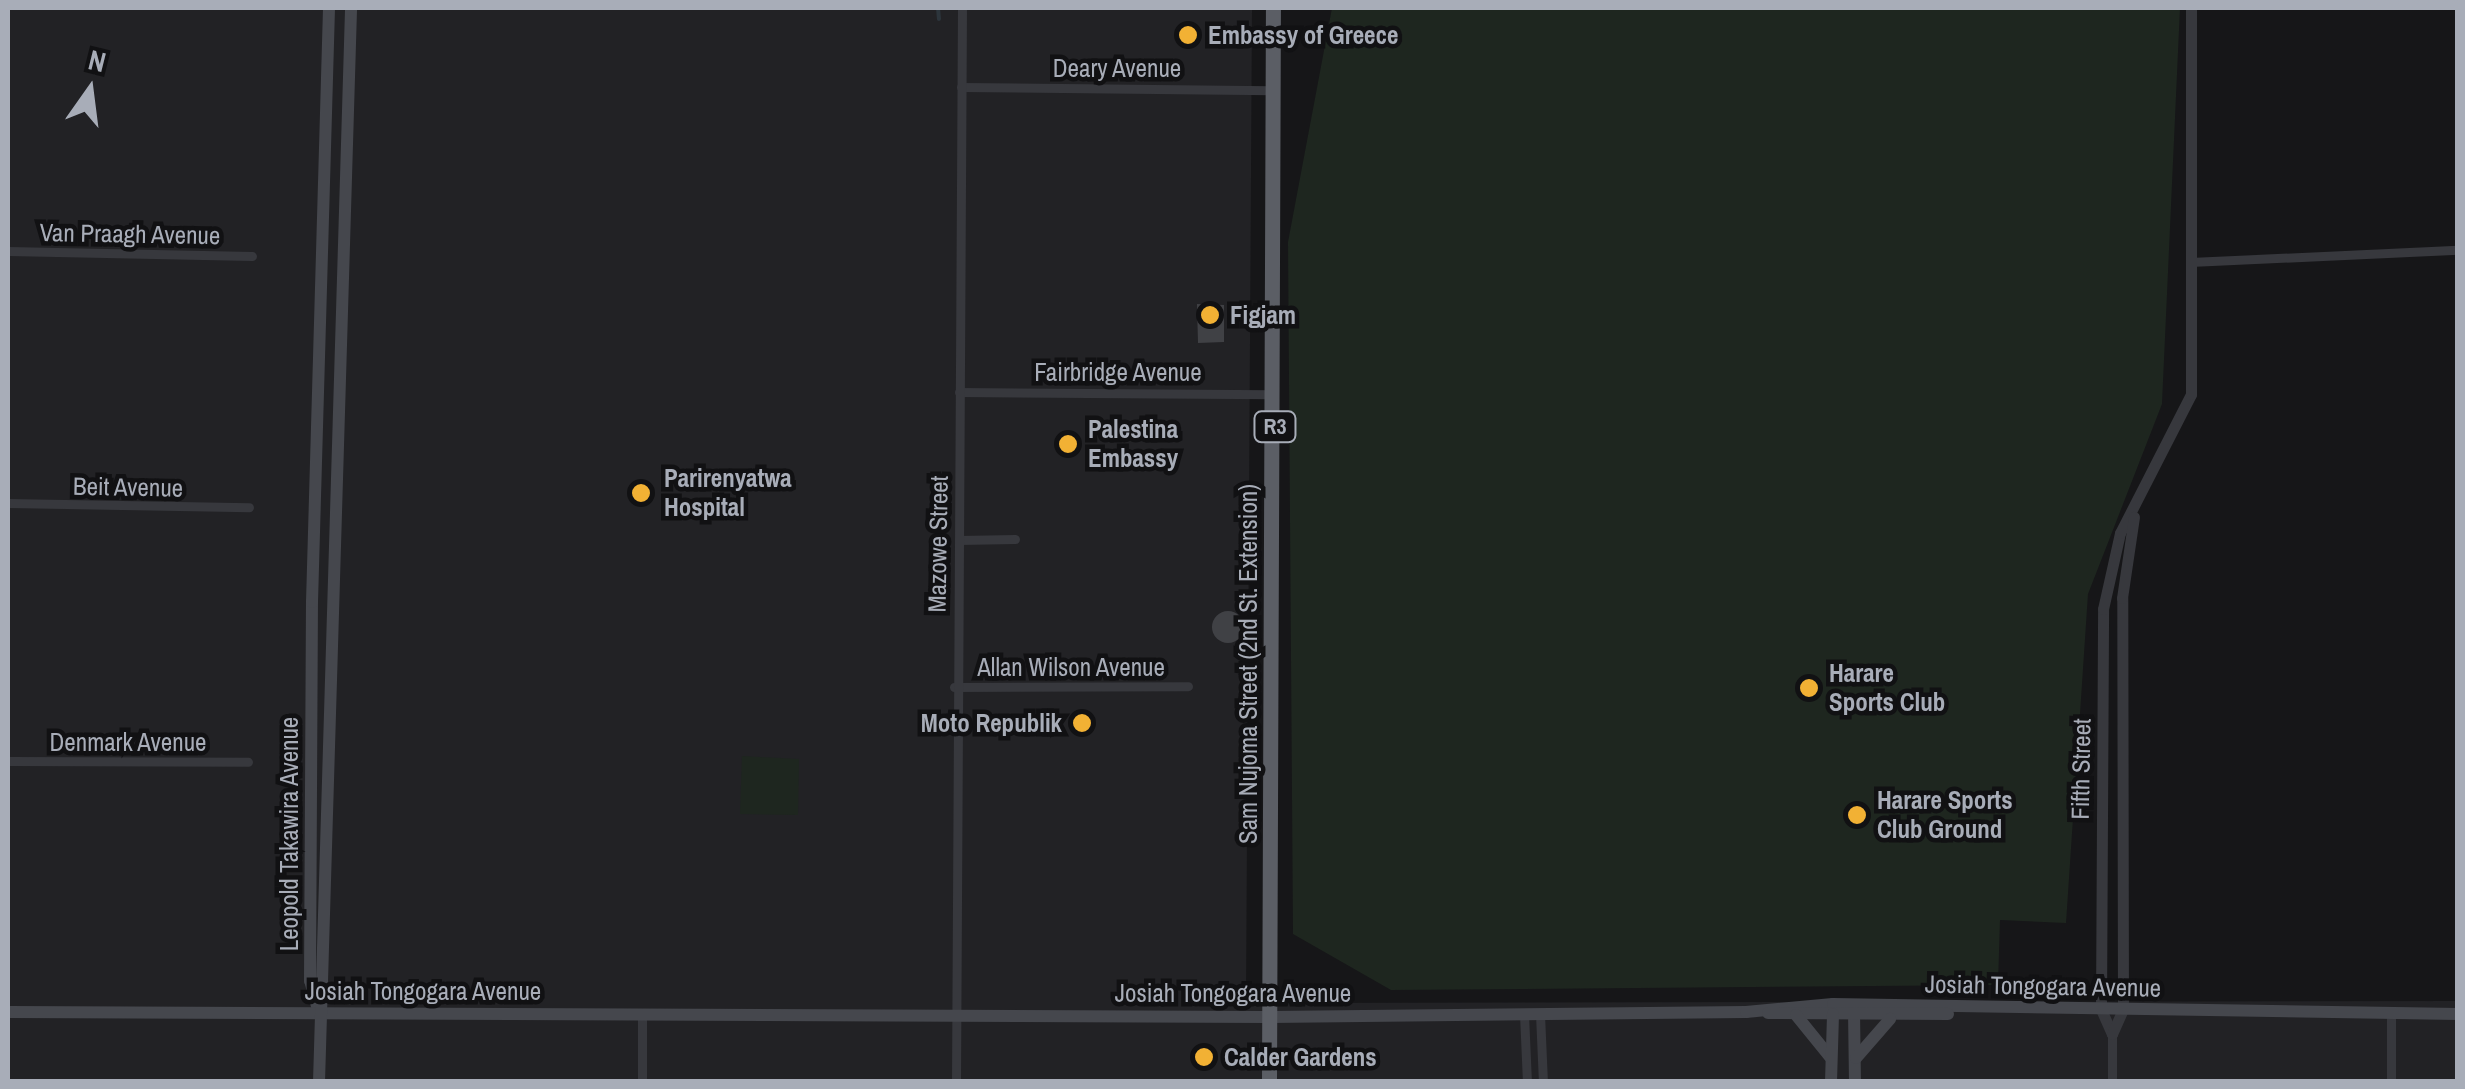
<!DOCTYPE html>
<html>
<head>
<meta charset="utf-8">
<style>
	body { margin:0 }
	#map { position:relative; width:2465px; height:1089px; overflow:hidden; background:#161618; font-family:"Archivo Narrow",sans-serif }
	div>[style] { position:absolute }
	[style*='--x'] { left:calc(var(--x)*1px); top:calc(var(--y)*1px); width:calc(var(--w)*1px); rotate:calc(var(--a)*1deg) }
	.built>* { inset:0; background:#222225 }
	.green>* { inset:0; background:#1e261f }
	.stream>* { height:4px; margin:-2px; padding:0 2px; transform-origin:2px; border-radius:2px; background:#2c353c }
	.building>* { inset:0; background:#404145 }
	.round { border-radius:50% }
	.minor>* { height:9px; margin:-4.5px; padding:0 4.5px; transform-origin:4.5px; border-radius:4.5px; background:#37383d }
	.tertiary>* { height:11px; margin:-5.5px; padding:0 5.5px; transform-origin:5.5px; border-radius:5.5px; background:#37383d }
	.secondary>* { height:12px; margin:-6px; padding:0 6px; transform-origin:6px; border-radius:6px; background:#45474d }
	.trunk>* { height:15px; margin:-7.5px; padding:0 7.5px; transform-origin:7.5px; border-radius:7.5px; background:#5b5e65 }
	.dots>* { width:28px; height:28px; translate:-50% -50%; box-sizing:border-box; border:5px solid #111113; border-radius:50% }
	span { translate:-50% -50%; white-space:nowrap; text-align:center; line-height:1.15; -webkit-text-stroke:9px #111113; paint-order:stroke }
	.shield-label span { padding:2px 8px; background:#111113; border:2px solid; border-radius:8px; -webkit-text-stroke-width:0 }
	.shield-label { font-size:22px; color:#a8adb8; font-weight:700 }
	.poi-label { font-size:25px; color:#a8adb8; font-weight:700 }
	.left { translate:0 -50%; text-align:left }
	.right { translate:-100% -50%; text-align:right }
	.street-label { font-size:25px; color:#a8adb8 }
	.frame { position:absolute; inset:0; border:10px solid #a8adb8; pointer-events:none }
	.north { position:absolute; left:40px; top:40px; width:100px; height:100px; -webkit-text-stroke:8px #111113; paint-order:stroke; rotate:14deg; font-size:28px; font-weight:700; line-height:40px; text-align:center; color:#a8adb8 }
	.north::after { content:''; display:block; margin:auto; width:35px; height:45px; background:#a8adb8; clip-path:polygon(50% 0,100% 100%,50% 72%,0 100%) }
</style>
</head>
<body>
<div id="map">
	<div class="built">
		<div style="clip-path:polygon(8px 8px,1252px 8px,1246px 1003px,2457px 1001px,2457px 1081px,8px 1081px)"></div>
	</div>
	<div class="green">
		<div style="clip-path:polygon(1332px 8px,2180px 8px,2162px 404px,2088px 594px,2066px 923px,2000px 920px,1998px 985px,1391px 990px,1293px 934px,1288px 242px)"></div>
		<div style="clip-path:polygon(742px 756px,799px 759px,798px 815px,740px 814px)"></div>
	</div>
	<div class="stream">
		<div style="--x:938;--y:8;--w:11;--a:85"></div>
	</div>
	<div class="building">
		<div style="clip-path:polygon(1197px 304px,1224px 305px,1224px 342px,1198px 343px)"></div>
		<div class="round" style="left:1212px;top:611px;width:32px;height:32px"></div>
	</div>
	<div class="minor">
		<div style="--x:961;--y:87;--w:312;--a:0.6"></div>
		<div style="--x:8;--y:251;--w:244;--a:1.2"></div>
		<div style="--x:2190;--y:262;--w:268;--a:-2.6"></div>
		<div style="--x:959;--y:392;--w:313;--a:0.4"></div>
		<div style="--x:8;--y:503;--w:241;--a:1"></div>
		<div style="--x:959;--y:540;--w:56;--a:-1"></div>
		<div style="--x:954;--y:687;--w:234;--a:-0.2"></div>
		<div style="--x:8;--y:761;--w:240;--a:0.2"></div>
		<div style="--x:1524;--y:1014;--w:68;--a:87.5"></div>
		<div style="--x:1540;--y:1014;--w:68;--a:87.5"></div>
		<div style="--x:2112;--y:1034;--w:48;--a:90"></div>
		<div style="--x:642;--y:1082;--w:67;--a:-90"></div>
		<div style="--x:956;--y:1082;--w:1074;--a:-89.68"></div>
		<div style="--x:2391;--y:1082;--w:67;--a:-90"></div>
	</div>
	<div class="tertiary">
		<div style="--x:2112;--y:1034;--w:27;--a:-114"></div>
		<div style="--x:2101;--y:1009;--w:400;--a:-89.7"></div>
		<div style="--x:2103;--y:609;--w:78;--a:-77.4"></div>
		<div style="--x:2120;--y:533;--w:156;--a:-62.9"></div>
		<div style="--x:2191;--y:394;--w:386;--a:-90"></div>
		<div style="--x:2112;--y:1034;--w:27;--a:-66"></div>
		<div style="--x:2123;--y:1009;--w:411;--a:-90.1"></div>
		<div style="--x:2122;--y:598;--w:82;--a:-81.6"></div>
	</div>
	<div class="secondary">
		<div style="--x:318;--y:1010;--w:30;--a:-105"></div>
		<div style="--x:310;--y:981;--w:379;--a:-89.7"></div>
		<div style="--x:312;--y:602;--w:594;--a:-88.36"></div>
		<div style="--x:1854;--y:1011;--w:71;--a:89.2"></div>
		<div style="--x:8;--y:1012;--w:1261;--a:0.23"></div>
		<div style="--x:1269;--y:1017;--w:477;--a:-0.6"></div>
		<div style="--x:1746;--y:1012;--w:87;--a:-5.3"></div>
		<div style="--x:1833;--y:1004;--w:625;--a:0.92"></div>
		<div style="--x:1768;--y:1013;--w:180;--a:0.3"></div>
		<div style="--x:1796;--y:1015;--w:55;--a:50.9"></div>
		<div style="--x:1856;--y:1058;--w:52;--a:-48.9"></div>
		<div style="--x:319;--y:1082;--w:1074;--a:-88.29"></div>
		<div style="--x:1831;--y:1082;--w:68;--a:-88.3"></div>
	</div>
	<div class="trunk">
		<div style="--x:1269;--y:1082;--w:1074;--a:-89.79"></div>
	</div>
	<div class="dots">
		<div style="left:1188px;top:35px;background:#f2b134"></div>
		<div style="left:1210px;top:315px;background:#f2b134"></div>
		<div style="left:1068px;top:444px;background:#f2b134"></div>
		<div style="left:641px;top:493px;background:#f2b134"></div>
		<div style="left:1809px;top:688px;background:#f2b134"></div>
		<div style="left:1082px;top:723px;background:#f2b134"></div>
		<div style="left:1857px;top:815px;background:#f2b134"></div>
		<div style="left:1204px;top:1057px;background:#f2b134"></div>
	</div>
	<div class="shield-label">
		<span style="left:1275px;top:427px">R3</span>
	</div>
	<div class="poi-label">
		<span class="left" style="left:1208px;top:35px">Embassy of Greece</span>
		<span class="left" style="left:1230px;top:315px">Figjam</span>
		<span class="left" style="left:1088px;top:444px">Palestina<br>Embassy</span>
		<span class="left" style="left:664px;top:493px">Parirenyatwa<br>Hospital</span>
		<span class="left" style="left:1829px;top:688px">Harare<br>Sports Club</span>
		<span class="right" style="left:1062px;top:723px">Moto Republik</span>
		<span class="left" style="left:1877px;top:815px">Harare Sports<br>Club Ground</span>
		<span class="left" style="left:1224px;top:1057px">Calder Gardens</span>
	</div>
	<div class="street-label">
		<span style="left:1117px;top:68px">Deary Avenue</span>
		<span style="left:130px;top:234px;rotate:1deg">Van Praagh Avenue</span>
		<span style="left:1118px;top:372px">Fairbridge Avenue</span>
		<span style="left:128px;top:487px;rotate:1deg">Beit Avenue</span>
		<span style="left:938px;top:544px;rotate:-89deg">Mazowe Street</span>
		<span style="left:1248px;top:664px;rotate:-90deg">Sam Nujoma Street (2nd St. Extension)</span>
		<span style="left:1071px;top:667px">Allan Wilson Avenue</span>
		<span style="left:128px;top:742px">Denmark Avenue</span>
		<span style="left:2081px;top:769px;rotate:-89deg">Fifth Street</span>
		<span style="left:289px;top:834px;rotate:-90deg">Leopold Takawira Avenue</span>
		<span style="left:2043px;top:986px;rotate:1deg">Josiah Tongogara Avenue</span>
		<span style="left:423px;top:991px">Josiah Tongogara Avenue</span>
		<span style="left:1233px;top:993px">Josiah Tongogara Avenue</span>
	</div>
	<div class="frame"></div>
	<div class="north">N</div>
</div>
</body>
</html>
